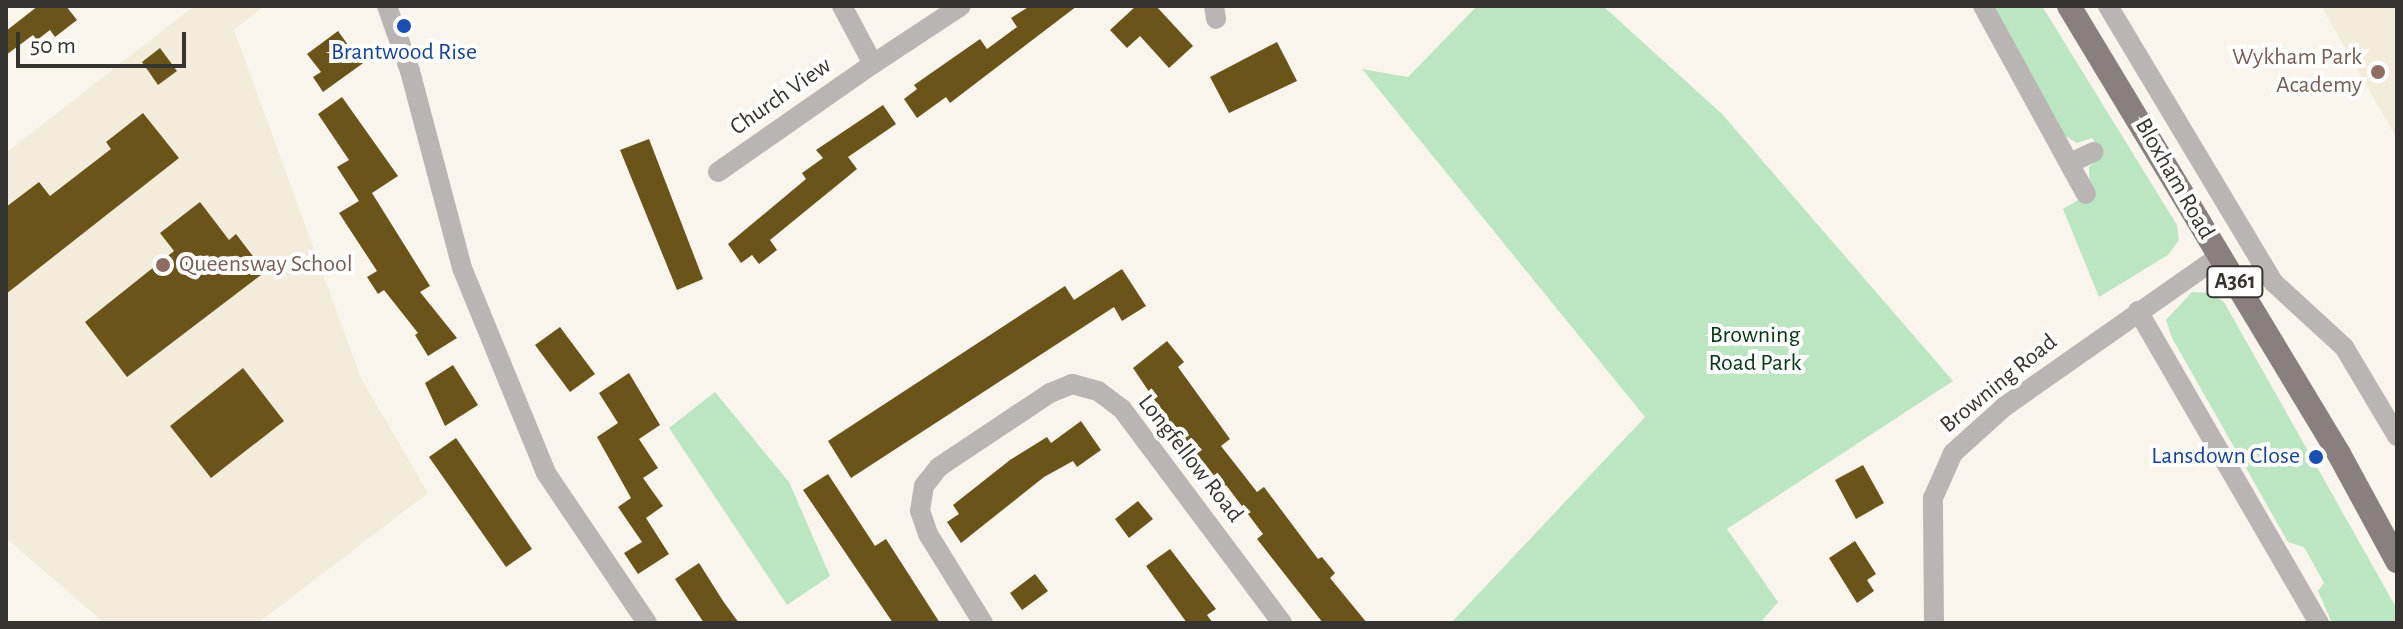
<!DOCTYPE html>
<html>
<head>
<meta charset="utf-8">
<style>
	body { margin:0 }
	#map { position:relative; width:2403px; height:629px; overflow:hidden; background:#faf5ec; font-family:"Alegreya Sans",sans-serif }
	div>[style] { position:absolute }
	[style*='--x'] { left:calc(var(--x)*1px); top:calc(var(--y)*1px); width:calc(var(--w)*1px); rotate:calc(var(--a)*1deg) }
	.built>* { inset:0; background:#f4ecdb }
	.green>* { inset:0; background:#bbe6c1 }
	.building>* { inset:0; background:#6b5419 }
	.street>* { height:20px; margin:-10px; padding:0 10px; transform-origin:10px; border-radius:10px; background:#bab5b5 }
	.primary>* { height:24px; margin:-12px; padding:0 12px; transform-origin:12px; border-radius:12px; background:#897f7e }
	.dots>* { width:22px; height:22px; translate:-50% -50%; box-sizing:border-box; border:4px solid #fff; border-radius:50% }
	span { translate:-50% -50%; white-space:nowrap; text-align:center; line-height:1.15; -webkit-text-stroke:8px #fff; paint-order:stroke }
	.shield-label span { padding:2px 6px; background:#fff; border:2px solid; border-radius:6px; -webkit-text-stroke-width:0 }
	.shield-label { font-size:22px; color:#363431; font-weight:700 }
	.transit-label { font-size:24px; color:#164399 }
	.right { translate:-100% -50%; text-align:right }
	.education-label { font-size:24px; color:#785e54 }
	.left { translate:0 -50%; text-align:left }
	.street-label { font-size:24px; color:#363431 }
	.park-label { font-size:24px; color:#033613 }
	.frame { position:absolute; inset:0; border:8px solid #363431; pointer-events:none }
	.scale { position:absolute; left:16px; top:32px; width:170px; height:36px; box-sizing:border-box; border:4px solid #363431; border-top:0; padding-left:10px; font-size:24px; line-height:28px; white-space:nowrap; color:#363431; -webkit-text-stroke:6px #fff; paint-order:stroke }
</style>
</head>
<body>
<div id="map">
	<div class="built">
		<div style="clip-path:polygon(194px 6px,264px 6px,234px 30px,361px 378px,428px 493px,258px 623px,104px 623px,6px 538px,6px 153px)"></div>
		<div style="clip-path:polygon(2321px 6px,2397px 6px,2397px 139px)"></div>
	</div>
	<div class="green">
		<div style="clip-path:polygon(1477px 6px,1603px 6px,1722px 114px,1953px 381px,1727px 529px,1778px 602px,1760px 623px,1451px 623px,1645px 417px,1362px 69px,1408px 77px)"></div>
		<div style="clip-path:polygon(1993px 6px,2042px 6px,2177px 225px,2179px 240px,2168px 255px,2099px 297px,2063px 209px,2090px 193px,2089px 167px,2102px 156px,2092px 138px,2077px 143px,2063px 135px)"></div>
		<div style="clip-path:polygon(2192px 292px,2209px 293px,2224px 302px,2397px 609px,2397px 623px,2332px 623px,2318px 591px,2324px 583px,2304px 547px,2288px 542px,2172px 338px,2166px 320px)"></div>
		<div style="clip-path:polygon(715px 392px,789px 482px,830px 576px,787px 605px,669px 428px)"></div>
	</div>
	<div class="building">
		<div style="clip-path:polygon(38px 6px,66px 6px,77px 20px,55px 37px,50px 30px,37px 40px,33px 35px,6px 55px,6px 31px)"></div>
		<div style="clip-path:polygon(1030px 6px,1077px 6px,950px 103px,946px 97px,917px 118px,904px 99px,917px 89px,914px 85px,980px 39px,987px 49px,1017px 27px,1011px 18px)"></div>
		<div style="clip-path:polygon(1136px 6px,1156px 6px,1193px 46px,1169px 68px,1140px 36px,1127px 48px,1110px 30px)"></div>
		<div style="clip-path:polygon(338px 31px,351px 49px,349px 56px,358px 50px,366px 61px,323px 92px,313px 77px,321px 72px,307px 54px)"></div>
		<div style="clip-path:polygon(1277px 42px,1297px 81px,1229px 113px,1210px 77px)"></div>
		<div style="clip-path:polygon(160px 48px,177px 71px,158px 85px,142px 62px)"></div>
		<div style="clip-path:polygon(342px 97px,398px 176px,372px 193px,430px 286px,420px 292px,457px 338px,428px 356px,415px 335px,418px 333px,384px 290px,378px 294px,367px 277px,377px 271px,339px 213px,359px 201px,337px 167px,349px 160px,318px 114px)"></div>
		<div style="clip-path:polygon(883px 105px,896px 124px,848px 157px,857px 169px,770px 240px,777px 250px,759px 264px,752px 255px,741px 263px,728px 244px,806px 179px,802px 173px,823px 158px,816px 150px)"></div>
		<div style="clip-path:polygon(143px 113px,179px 158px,6px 294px,6px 207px,39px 182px,50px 196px,111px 149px,106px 142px)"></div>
		<div style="clip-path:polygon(649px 139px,703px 279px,677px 290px,620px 150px)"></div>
		<div style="clip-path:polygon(200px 202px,229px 240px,236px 234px,265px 272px,127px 377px,85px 322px,174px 251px,160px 233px)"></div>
		<div style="clip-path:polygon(1122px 269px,1146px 306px,1122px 321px,1114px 307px,851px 478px,828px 441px,1065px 286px,1074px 300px)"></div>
		<div style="clip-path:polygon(560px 327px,595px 374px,570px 392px,535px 345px)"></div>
		<div style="clip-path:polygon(1167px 341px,1184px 362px,1178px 367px,1230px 439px,1221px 446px,1257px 492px,1264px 487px,1318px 559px,1322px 557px,1335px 573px,1330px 578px,1367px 623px,1323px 623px,1257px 539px,1263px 534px,1226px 485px,1220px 490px,1183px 442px,1133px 368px)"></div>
		<div style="clip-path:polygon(453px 365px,478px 405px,445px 426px,425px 383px)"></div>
		<div style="clip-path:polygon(243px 368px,284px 421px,211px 478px,170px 426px)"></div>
		<div style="clip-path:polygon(629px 373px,660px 425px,639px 439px,658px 468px,643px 478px,663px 506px,646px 518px,669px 554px,638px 574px,624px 553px,642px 542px,618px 507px,631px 498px,597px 437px,618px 423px,599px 393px)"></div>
		<div style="clip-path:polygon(1081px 421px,1101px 450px,1077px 467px,1073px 461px,1044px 477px,961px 543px,947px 522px,959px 514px,953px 505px,1010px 460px,1047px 437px,1051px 443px)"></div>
		<div style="clip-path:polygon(456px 438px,532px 549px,506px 567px,429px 457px)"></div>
		<div style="clip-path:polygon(1863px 465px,1884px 503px,1856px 519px,1835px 480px)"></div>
		<div style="clip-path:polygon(828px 474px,875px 546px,886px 539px,940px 623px,893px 623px,803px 490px)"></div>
		<div style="clip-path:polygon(1138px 501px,1153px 519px,1129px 538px,1115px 519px)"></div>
		<div style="clip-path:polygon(1855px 541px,1876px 574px,1867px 580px,1874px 591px,1857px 603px,1829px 558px)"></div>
		<div style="clip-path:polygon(1170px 549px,1216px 609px,1207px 615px,1213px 623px,1187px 623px,1146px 566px)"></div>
		<div style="clip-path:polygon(699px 563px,723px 601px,739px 623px,704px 623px,675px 579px)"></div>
		<div style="clip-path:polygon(1035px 574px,1048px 591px,1022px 610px,1010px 593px)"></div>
	</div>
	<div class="street">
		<div style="--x:387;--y:6;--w:69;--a:70.5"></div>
		<div style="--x:410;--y:71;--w:204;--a:75.2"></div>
		<div style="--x:462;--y:268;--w:222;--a:67.7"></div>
		<div style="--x:546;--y:473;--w:181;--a:56"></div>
		<div style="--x:1214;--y:6;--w:13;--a:81"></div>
		<div style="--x:1983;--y:6;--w:214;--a:61.3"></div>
		<div style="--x:2108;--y:6;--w:322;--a:59.1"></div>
		<div style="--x:2273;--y:282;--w:96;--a:42.5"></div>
		<div style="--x:2344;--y:347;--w:104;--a:59.2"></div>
		<div style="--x:873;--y:64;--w:105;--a:-33.4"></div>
		<div style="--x:2070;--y:163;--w:26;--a:-25"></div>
		<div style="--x:718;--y:172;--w:189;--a:-34.9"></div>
		<div style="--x:873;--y:64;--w:66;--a:-118.1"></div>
		<div style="--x:2138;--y:311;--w:361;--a:59.9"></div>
		<div style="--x:983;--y:623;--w:105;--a:-121.7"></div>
		<div style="--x:928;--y:534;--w:24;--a:-109"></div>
		<div style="--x:920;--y:511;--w:25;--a:-81"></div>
		<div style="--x:924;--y:486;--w:24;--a:-52"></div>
		<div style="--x:939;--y:467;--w:133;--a:-33.7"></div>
		<div style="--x:1050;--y:393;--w:24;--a:-22"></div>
		<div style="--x:1072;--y:384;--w:27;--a:15"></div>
		<div style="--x:1098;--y:391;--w:30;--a:37"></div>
		<div style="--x:1122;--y:409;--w:267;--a:53.2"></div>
		<div style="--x:1934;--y:623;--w:125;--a:-90.5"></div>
		<div style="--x:1933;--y:498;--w:49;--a:-66"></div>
		<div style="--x:1953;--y:453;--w:69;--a:-42"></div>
		<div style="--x:2004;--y:407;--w:264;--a:-35"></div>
	</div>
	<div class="primary">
		<div style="--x:2069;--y:6;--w:523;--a:58.92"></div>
		<div style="--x:2339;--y:454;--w:122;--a:61.5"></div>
	</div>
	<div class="dots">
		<div style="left:404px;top:26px;background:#1a4fb4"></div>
		<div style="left:2378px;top:72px;background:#8d6e63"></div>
		<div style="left:163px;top:265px;background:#8d6e63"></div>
		<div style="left:2316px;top:457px;background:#1a4fb4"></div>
	</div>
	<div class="shield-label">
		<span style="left:2235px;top:282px">A361</span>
	</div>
	<div class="transit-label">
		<span style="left:404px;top:53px">Brantwood Rise</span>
		<span class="right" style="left:2300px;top:457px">Lansdown Close</span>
	</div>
	<div class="education-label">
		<span class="right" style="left:2362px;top:72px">Wykham Park<br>Academy</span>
		<span class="left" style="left:179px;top:265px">Queensway School</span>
	</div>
	<div class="street-label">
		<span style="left:781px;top:97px;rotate:-35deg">Church View</span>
		<span style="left:2174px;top:179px;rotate:60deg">Bloxham Road</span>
		<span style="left:1999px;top:384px;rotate:-39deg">Browning Road</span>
		<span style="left:1190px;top:459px;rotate:52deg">Longfellow Road</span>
	</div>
	<div class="park-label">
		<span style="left:1755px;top:350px">Browning<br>Road Park</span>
	</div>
	<div class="frame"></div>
	<div class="scale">50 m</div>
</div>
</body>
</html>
